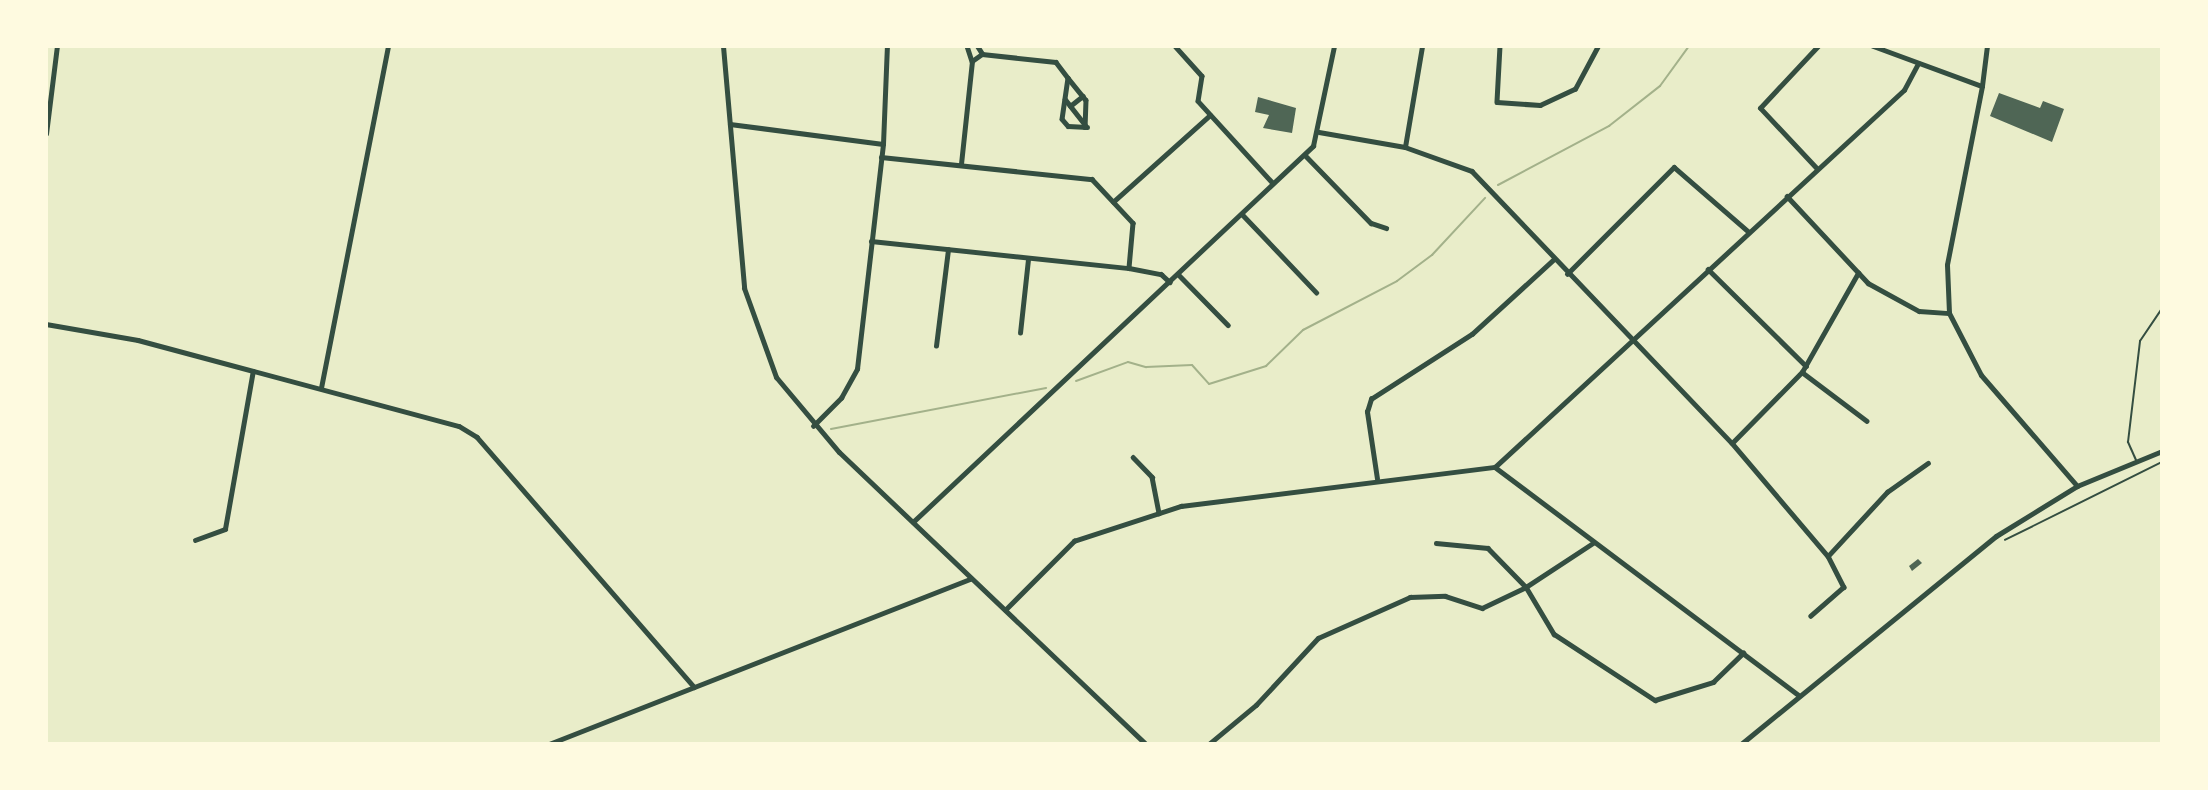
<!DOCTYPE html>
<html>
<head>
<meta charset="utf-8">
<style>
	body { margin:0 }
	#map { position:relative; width:2208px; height:790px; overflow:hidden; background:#e9edc9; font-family:"PT Sans",sans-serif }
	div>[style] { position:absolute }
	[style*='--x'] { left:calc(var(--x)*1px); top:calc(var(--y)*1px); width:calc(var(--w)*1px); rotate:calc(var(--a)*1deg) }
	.stream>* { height:2px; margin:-1px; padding:0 1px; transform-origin:1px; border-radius:1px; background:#a3b18a }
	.building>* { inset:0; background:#4f6655 }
	.path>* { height:1.5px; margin:-0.75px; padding:0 0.75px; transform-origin:0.75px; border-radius:0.75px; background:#344e41 }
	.service>* { height:2px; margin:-1px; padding:0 1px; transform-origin:1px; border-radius:1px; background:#344e41 }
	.minor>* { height:4.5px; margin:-2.25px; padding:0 2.25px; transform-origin:2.25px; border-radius:2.25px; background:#344e41 }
	.tertiary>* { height:5px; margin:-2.5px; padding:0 2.5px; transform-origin:2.5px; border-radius:2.5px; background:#344e41 }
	span { translate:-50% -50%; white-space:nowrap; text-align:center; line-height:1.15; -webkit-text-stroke:6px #fefae0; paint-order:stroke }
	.frame { position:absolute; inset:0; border:48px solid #fefae0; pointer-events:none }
</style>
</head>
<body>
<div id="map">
	<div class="stream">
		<div style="--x:1498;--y:185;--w:126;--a:-28"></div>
		<div style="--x:1609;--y:126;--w:65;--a:-38.1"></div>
		<div style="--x:1660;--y:86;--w:49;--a:-54.1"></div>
		<div style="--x:1076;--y:381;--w:55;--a:-20.1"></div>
		<div style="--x:1128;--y:362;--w:19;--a:16"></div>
		<div style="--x:1146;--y:367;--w:46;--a:-2.5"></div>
		<div style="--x:1192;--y:365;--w:25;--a:48"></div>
		<div style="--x:1209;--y:384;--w:60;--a:-17.5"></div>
		<div style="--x:1266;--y:366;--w:52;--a:-44.2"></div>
		<div style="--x:1303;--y:330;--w:106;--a:-27.5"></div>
		<div style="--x:1397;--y:281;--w:44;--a:-36.6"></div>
		<div style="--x:1432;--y:255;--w:78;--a:-47.1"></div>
		<div style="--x:831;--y:429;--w:219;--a:-10.8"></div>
	</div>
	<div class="building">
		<div style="clip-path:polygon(1999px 93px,2040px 108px,2043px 101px,2064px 109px,2052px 142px,1990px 116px)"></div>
		<div style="clip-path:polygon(1258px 97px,1296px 108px,1292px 133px,1263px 128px,1269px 115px,1255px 112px)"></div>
		<div style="clip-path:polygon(1918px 559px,1922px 563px,1912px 571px,1909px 566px)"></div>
	</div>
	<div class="path">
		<div style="--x:2005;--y:540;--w:175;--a:-26.4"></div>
	</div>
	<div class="service">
		<div style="--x:2136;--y:460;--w:20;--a:-114"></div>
		<div style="--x:2128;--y:442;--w:102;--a:-83.2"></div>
		<div style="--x:2140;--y:341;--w:40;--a:-56"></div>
	</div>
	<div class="minor">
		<div style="--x:967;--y:46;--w:16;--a:72"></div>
		<div style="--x:1175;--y:46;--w:40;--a:48"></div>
		<div style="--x:1202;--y:76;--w:25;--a:99"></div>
		<div style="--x:1198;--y:101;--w:111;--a:47.6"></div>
		<div style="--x:1500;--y:46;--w:56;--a:93.1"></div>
		<div style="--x:1497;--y:102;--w:43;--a:4"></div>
		<div style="--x:1540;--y:105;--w:38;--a:-25"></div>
		<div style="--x:1575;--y:89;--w:49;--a:-61.9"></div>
		<div style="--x:982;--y:54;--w:74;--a:6.2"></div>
		<div style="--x:1056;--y:62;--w:20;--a:53"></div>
		<div style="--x:1068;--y:78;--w:41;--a:98.3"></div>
		<div style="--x:1062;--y:119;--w:9;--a:49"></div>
		<div style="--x:1068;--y:126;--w:19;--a:3"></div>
		<div style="--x:1068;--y:78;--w:28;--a:51"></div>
		<div style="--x:1086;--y:100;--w:27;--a:92"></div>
		<div style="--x:1982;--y:86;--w:40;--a:-82.9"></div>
		<div style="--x:1065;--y:99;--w:33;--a:52"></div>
		<div style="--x:1070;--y:106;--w:16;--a:-38"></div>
		<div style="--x:730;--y:124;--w:154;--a:7.4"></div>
		<div style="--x:1319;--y:132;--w:87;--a:9.9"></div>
		<div style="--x:1405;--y:147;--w:71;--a:19.7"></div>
		<div style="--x:1472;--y:171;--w:376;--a:46.3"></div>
		<div style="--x:1732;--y:443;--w:148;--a:49.7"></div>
		<div style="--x:1828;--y:556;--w:35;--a:63"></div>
		<div style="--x:1844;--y:587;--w:44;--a:138.7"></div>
		<div style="--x:46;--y:134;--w:89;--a:-82.9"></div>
		<div style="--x:1405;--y:147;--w:102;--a:-80.4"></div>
		<div style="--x:1305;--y:155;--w:95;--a:45.9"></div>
		<div style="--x:1371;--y:223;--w:16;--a:18"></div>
		<div style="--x:881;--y:157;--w:212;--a:6"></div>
		<div style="--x:1092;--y:179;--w:60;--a:47"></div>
		<div style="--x:1133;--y:223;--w:45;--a:95.1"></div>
		<div style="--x:961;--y:164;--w:104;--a:-83.9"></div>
		<div style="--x:972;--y:61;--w:12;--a:-35"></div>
		<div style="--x:982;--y:54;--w:9;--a:-122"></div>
		<div style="--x:1817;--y:169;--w:83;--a:-133.1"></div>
		<div style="--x:1760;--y:108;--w:85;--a:-46.9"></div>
		<div style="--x:1787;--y:196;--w:119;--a:47"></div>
		<div style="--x:1868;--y:283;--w:58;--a:28.8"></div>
		<div style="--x:1919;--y:311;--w:30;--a:4"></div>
		<div style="--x:1113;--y:202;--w:130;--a:-41.9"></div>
		<div style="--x:1242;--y:214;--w:108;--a:46.5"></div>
		<div style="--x:871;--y:241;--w:259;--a:6"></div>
		<div style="--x:1129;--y:268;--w:33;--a:11"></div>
		<div style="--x:1161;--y:274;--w:12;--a:42"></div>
		<div style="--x:1708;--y:269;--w:138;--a:44.7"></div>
		<div style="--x:1567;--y:274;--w:151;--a:-45"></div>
		<div style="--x:1674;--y:167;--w:99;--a:40.9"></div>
		<div style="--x:1179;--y:275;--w:70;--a:45.6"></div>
		<div style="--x:46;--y:324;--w:93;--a:9.9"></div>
		<div style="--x:138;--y:340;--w:332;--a:15"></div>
		<div style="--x:459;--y:426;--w:21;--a:31"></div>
		<div style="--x:477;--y:437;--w:331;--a:49"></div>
		<div style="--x:1020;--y:333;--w:74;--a:-83.8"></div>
		<div style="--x:936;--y:346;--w:97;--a:-82.9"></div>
		<div style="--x:1802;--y:372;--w:81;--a:37"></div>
		<div style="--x:321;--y:388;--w:349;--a:-78.9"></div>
		<div style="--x:813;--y:426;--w:40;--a:-45"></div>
		<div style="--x:841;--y:398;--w:33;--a:-61"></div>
		<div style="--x:857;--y:369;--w:226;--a:-83.4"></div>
		<div style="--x:883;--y:144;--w:98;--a:-87.7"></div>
		<div style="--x:1732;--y:443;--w:100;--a:-45.4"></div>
		<div style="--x:1802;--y:372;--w:114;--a:-60.5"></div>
		<div style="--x:1133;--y:457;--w:28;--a:46"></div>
		<div style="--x:1152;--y:477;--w:37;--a:79"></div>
		<div style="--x:1495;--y:467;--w:556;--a:-42.67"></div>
		<div style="--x:1904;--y:90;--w:30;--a:-62"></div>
		<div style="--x:1495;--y:467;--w:380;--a:36.9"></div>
		<div style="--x:1377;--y:479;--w:68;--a:-98.5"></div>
		<div style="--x:1367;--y:412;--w:14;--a:-73"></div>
		<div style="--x:1371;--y:399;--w:120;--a:-32.8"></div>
		<div style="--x:1472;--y:334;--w:110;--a:-42.4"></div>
		<div style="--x:913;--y:522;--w:549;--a:-43.23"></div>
		<div style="--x:1313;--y:146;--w:102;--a:-78.1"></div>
		<div style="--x:195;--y:540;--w:32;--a:-20"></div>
		<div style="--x:225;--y:529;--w:160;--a:-80"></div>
		<div style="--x:1436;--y:543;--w:52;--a:5.5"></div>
		<div style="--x:1488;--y:548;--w:54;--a:45.7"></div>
		<div style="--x:1526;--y:587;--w:55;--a:59.2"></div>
		<div style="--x:1554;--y:634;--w:121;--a:33.2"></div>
		<div style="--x:1655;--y:700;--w:61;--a:-17.2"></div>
		<div style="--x:1713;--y:682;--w:42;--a:-44"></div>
		<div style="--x:1828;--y:556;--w:87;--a:-47.3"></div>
		<div style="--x:1887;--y:492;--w:50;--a:-35.3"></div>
		<div style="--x:1005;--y:610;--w:98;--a:-45"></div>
		<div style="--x:1074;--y:541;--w:113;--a:-18.1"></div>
		<div style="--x:1181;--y:506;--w:316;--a:-7.1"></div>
		<div style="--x:549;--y:744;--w:453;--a:-21.4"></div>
		<div style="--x:1209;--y:744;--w:61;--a:-39.7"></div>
		<div style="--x:1256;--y:705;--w:91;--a:-47.2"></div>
		<div style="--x:1318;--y:638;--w:101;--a:-24"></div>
		<div style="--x:1410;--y:597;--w:35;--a:-2"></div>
		<div style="--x:1445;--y:596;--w:39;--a:18"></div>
		<div style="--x:1482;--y:608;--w:49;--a:-25.5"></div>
		<div style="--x:1526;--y:587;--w:80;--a:-33.3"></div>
	</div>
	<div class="tertiary">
		<div style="--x:723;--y:46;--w:243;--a:85"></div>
		<div style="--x:744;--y:288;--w:95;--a:70.2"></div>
		<div style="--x:776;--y:377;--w:98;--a:50"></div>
		<div style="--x:839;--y:452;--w:424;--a:43.6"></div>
		<div style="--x:1873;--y:46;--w:116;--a:20.2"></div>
		<div style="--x:1982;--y:86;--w:182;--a:101.1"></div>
		<div style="--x:1947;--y:265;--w:48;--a:87.6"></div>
		<div style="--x:1949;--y:313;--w:70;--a:62.7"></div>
		<div style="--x:1981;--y:375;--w:147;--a:49.1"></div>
		<div style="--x:1741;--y:744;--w:329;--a:-39.2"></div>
		<div style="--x:1996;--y:536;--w:95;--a:-31.7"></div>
		<div style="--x:2077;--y:486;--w:92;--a:-22.4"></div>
	</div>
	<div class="frame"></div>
</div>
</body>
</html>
